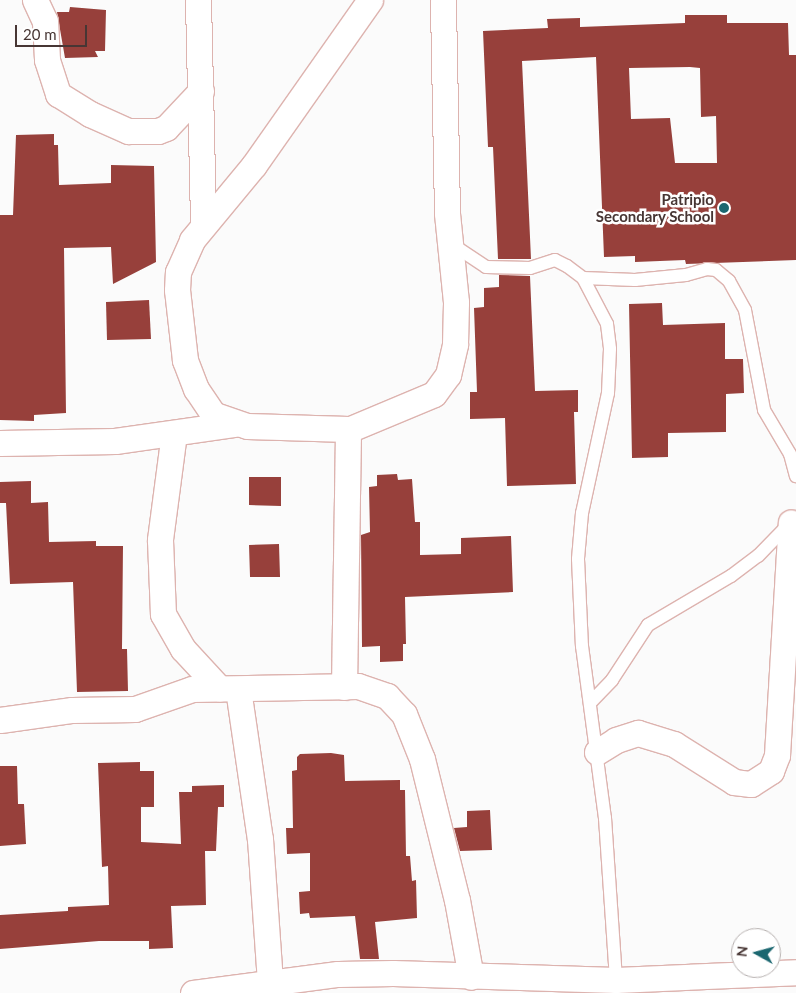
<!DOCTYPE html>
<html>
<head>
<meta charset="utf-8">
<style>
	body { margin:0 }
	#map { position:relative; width:796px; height:993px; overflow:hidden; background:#fbfbfb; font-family:Lato,sans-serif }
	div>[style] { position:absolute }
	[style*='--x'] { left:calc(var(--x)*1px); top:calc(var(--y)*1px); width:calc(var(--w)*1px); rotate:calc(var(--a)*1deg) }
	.building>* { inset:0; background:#97403b }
	.roads { filter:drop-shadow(1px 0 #ddb3af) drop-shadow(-1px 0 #ddb3af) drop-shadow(0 1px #ddb3af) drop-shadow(0 -1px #ddb3af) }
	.service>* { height:12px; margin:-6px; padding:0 6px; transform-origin:6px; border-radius:6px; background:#fff }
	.minor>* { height:25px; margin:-12.5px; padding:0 12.5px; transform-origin:12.5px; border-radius:12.5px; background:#fff }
	.dots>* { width:14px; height:14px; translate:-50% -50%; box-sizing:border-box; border:2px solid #fff; border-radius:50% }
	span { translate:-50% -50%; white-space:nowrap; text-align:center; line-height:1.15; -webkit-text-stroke:5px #fff; paint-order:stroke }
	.poi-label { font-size:15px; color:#473634; font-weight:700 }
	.right { translate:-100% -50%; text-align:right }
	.north { position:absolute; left:731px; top:928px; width:50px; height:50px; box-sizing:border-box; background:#fff; border:1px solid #b5afae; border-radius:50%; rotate:277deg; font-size:14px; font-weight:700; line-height:20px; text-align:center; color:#473634 }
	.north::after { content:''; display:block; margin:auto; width:18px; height:22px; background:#1b6770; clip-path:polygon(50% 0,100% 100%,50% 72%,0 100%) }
	.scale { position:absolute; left:15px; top:25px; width:72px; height:22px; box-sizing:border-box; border:2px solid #473634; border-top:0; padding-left:6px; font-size:15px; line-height:18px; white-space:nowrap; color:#473634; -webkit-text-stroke:4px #fff; paint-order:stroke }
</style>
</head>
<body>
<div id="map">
	<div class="building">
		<div style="clip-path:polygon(70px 7px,106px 10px,105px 51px,95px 51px,98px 57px,65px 58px,57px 12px,69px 12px)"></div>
		<div style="clip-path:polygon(evenodd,685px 15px,727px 15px,727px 23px,788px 23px,789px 55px,796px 55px,796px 260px,686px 264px,685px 260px,635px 262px,635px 256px,604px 257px,596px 57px,522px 61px,531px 259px,498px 259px,493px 147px,488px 147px,483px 31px,548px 28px,547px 19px,580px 18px,580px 27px,685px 23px,685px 15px,690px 67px,700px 68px,701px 117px,716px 116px,717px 163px,675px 163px,670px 118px,631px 119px,629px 68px,690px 67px)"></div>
		<div style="clip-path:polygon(54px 134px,54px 145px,58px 145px,59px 185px,111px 183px,111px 165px,154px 166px,156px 262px,113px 284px,111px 247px,64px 248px,66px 413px,34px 415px,34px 421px,0 420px,0 215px,13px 215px,16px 135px)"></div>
		<div style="clip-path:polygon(499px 275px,530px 276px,535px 391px,578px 390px,578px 412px,574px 412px,576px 484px,507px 486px,505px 418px,470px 419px,470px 392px,477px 392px,474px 308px,484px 307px,484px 288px,499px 287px)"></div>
		<div style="clip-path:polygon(149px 300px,151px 339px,107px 340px,106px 302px)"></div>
		<div style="clip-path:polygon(662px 303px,663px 325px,725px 323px,725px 359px,743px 359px,744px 393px,726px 394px,726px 432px,668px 433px,668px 457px,632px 458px,629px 304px)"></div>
		<div style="clip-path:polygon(397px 474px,398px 480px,412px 479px,415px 522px,420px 522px,420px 555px,461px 554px,461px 538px,511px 536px,513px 592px,405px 597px,406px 644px,403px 644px,403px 661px,380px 662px,380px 646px,362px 647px,361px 535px,370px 532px,369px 487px,377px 486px,377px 475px)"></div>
		<div style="clip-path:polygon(249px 477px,281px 477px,281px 506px,249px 505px)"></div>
		<div style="clip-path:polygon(31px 481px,31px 503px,48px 502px,49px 542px,96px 541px,96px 546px,123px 546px,122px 649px,127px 649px,128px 691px,77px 692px,73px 582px,10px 584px,6px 503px,0 503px,0 482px)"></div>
		<div style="clip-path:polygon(279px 544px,280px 577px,250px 577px,249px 545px)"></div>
		<div style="clip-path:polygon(331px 753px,344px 755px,345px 781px,400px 780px,400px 790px,405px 790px,406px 856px,410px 856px,412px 881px,416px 880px,417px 918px,375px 922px,379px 959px,360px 959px,355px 916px,310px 918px,309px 913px,300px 914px,299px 892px,310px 891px,310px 853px,287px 854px,286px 828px,293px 828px,292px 771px,297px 770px,297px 757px,300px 754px)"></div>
		<div style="clip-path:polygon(140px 762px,140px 771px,154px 771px,154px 807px,141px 807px,141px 842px,181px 844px,179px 792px,192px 792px,192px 786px,224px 785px,224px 807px,218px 807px,216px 851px,205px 851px,206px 905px,171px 906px,173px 948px,149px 949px,149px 941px,99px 941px,0 949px,0 915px,68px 911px,68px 907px,109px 905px,108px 866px,102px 867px,98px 763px)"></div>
		<div style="clip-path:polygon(0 766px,17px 766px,18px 804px,24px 804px,26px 844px,0 846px)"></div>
		<div style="clip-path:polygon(490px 810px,492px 850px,460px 851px,454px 828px,467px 827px,467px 811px)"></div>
	</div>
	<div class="roads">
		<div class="service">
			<div style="--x:450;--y:243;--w:43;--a:33.7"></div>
			<div style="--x:486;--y:267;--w:44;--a:1.3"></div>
			<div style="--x:530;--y:268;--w:26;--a:-18"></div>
			<div style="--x:555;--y:260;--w:13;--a:27"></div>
			<div style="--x:567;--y:266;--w:20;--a:37"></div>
			<div style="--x:583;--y:278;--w:52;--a:62.4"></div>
			<div style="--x:607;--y:324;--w:25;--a:83"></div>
			<div style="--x:610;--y:349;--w:44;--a:92.6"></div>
			<div style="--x:608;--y:393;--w:123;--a:102.2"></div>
			<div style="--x:582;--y:513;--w:46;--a:95"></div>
			<div style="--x:578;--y:559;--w:87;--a:87.4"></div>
			<div style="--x:582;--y:646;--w:174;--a:82.4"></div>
			<div style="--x:605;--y:818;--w:162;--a:86.1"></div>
			<div style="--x:583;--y:278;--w:52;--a:2.2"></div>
			<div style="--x:635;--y:280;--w:51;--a:-5.6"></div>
			<div style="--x:686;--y:275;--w:22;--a:-16"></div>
			<div style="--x:707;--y:269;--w:9;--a:6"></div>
			<div style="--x:716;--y:270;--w:17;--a:40"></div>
			<div style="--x:729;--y:281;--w:33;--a:61"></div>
			<div style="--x:745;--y:310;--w:102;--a:79.2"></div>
			<div style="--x:764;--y:410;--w:51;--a:59.4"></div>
			<div style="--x:790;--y:454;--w:23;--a:75"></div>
			<div style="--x:590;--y:703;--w:32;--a:-46"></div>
			<div style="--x:612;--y:680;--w:66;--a:-56.8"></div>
			<div style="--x:648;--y:625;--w:96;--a:-30.6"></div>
			<div style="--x:731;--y:576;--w:34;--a:-37"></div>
			<div style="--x:758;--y:556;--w:43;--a:-45.9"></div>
		</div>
		<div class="minor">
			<div style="--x:35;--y:0;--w:23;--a:65"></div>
			<div style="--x:45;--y:21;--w:39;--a:87"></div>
			<div style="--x:47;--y:60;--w:36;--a:72"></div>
			<div style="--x:58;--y:94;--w:38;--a:32"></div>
			<div style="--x:90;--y:114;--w:42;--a:24.1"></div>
			<div style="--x:128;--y:131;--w:30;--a:0"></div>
			<div style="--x:158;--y:131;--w:9;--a:-21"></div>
			<div style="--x:166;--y:128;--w:51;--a:-46.6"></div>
			<div style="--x:198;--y:0;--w:225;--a:88.7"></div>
			<div style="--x:348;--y:429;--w:101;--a:-178.3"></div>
			<div style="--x:247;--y:426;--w:36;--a:-161"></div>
			<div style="--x:213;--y:414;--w:30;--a:-124"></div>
			<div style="--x:196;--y:389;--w:31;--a:-111"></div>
			<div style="--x:185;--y:360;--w:70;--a:-96.5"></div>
			<div style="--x:177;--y:290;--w:18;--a:-87"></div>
			<div style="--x:178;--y:272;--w:35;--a:-66"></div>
			<div style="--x:192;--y:240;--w:97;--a:-50.4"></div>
			<div style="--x:254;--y:165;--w:202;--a:-54.9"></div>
			<div style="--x:174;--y:433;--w:108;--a:97.5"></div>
			<div style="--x:160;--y:540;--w:74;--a:87.7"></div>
			<div style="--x:163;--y:614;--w:40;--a:60.3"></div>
			<div style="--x:183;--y:649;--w:54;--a:47.2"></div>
			<div style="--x:0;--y:443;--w:115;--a:-1"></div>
			<div style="--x:115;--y:441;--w:121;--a:-8.1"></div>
			<div style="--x:344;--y:687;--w:257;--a:-89.1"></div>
			<div style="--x:348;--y:430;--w:93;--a:-22.7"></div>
			<div style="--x:434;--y:394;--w:24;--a:-54"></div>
			<div style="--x:448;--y:375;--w:32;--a:-77"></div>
			<div style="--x:455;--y:344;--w:42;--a:-88.6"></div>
			<div style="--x:456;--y:302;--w:89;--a:-95.8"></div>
			<div style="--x:447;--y:213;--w:213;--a:-91.1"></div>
			<div style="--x:238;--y:689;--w:152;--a:81.7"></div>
			<div style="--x:260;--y:839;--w:142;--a:86"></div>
			<div style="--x:270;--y:981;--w:14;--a:60"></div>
			<div style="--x:0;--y:720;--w:73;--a:-7.9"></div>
			<div style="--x:72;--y:710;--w:63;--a:-0.9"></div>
			<div style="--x:135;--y:709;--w:60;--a:-19.3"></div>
			<div style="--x:192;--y:689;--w:166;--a:-1"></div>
			<div style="--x:358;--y:686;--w:31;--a:19"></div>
			<div style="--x:387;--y:696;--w:25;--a:47"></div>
			<div style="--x:404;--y:714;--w:48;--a:68.2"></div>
			<div style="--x:422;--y:759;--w:145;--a:76.1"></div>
			<div style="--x:457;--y:900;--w:78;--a:79.7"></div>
			<div style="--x:597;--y:752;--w:22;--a:-32"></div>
			<div style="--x:616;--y:740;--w:23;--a:-18"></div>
			<div style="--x:638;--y:733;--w:38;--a:17"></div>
			<div style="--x:674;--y:744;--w:71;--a:32.3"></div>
			<div style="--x:734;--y:782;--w:17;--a:7"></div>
			<div style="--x:751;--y:784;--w:24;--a:-33"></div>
			<div style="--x:771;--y:771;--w:17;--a:-69"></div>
			<div style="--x:777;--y:755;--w:233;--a:-86.6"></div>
			<div style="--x:193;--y:993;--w:146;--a:-7.5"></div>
			<div style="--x:338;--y:974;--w:55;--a:-1"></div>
			<div style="--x:393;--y:973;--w:223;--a:1.8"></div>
			<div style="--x:616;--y:980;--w:180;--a:-2.5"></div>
		</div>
	</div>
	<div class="dots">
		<div style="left:724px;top:208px;background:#1b6770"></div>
	</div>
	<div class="poi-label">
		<span class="right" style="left:714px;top:208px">Patripio<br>Secondary School</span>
	</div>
	<div class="north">N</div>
	<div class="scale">20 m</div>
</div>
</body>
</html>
